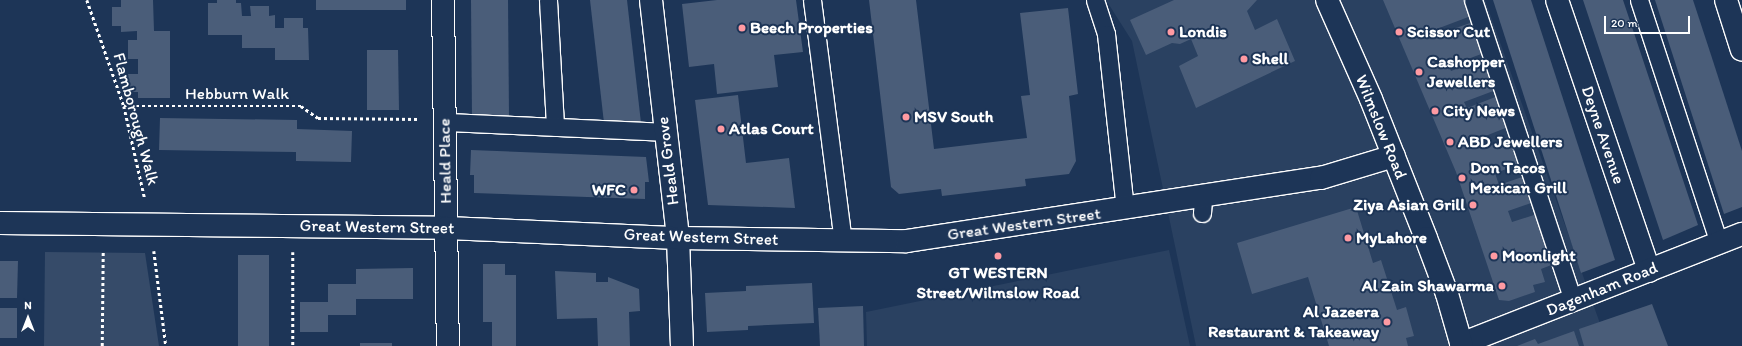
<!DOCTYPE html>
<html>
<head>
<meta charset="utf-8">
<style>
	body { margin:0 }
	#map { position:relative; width:1742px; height:346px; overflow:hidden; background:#1d3557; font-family:Itim,sans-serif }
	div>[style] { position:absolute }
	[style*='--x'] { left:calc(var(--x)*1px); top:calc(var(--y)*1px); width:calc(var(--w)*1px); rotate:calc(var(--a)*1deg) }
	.built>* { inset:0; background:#2a4161 }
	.green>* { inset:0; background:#364b69 }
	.building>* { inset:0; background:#4a5d79 }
	.path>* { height:2.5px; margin-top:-1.25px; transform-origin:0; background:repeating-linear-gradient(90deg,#fff 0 3px,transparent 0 6px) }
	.roads { filter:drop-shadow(1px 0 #fff) drop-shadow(-1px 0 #fff) drop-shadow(0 1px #fff) drop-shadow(0 -1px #fff) }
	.service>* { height:17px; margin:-8.5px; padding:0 8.5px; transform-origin:8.5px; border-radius:8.5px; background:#1d3557 }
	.minor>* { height:22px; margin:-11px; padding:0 11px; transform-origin:11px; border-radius:11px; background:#1d3557 }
	.secondary>* { height:22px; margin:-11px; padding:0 11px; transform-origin:11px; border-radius:11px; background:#1d3557 }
	.dots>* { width:11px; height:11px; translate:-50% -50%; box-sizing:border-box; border:2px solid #1d3557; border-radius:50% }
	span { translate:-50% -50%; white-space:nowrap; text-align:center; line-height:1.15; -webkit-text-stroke:4px #1d3557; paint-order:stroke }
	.poi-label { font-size:17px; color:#fff; font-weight:700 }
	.left { translate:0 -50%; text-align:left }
	.right { translate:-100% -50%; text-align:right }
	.street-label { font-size:17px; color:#fff }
	.north { position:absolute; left:8px; top:298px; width:40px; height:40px; -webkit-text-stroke:3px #1d3557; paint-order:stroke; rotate:0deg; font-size:11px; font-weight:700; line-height:16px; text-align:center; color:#fff }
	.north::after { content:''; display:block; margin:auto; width:14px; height:18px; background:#fff; clip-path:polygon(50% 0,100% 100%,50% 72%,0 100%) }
	.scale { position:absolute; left:1604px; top:16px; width:86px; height:18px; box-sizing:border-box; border:2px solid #fff; border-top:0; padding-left:5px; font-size:12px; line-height:14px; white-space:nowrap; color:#fff; -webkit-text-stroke:3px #1d3557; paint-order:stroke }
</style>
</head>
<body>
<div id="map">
	<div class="built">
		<div style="clip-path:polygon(1106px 0,1485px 0,1608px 346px,1196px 346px,1132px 41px)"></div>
		<div style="clip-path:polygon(1169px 250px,1190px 346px,867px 346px,866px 312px)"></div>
	</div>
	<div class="green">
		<div style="clip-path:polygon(45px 252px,145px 253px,159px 346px,44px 346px)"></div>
	</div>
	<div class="building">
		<div style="clip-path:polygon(121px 0,153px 0,154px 31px,170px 31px,170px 98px,138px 98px,138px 92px,128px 92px,128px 74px,138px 74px,138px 59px,128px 59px,128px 40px,137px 40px,137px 31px,121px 32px,121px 26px,112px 26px,112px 7px,121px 7px)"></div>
		<div style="clip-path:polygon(217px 0,236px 0,236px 3px,241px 3px,242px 16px,251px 16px,250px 6px,269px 6px,269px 16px,275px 15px,275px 28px,284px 28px,284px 18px,303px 18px,303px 28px,308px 28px,309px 60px,275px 60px,275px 48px,242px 48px,242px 35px,208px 35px,208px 3px,217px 3px)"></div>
		<div style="clip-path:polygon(316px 0,406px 0,406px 10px,316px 10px)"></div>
		<div style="clip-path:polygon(471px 0,508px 0,509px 117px,472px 118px)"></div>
		<div style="clip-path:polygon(590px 0,627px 0,641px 123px,604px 123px)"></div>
		<div style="clip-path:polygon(717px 0,796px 0,803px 52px,774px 55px,778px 87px,717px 94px,714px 64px,689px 67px,682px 4px)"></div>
		<div style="clip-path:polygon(869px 0,916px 0,934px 149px,1027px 138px,1021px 96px,1030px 95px,1020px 13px,1068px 8px,1078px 94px,1069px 96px,1076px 161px,1069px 174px,1025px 179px,1026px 186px,942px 196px,941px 189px,899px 194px,891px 187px)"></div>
		<div style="clip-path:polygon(1174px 0,1257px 0,1247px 11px,1255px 30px,1277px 19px,1295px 61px,1196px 108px,1179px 66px,1198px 56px,1191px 39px,1180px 44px,1172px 43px,1146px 55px,1130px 20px)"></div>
		<div style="clip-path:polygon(1383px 0,1466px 0,1471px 16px,1434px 30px,1436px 35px,1473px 22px,1484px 53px,1449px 66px,1451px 71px,1485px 58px,1496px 90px,1464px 102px,1467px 108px,1498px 96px,1508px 127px,1483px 137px,1484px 142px,1486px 147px,1512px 139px,1521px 164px,1495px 173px,1499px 185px,1525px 176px,1534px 202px,1508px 211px,1512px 222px,1537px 214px,1554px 264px,1541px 269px,1545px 282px,1533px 285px,1535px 292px,1509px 301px,1499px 300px,1456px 172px)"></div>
		<div style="clip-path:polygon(1493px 0,1531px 0,1600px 213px,1615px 260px,1581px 273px)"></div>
		<div style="clip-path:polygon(1583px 0,1623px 0,1698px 225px,1663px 240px)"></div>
		<div style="clip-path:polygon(1655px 0,1693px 0,1712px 58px,1742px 151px,1742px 207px,1724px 214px)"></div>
		<div style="clip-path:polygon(367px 50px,398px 50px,399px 110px,367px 110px)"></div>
		<div style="clip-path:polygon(738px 95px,746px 163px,789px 158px,795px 208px,708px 205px,695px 100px)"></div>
		<div style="clip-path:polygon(160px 118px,297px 120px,297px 129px,352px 131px,351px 162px,296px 161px,296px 152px,159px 150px)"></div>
		<div style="clip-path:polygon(471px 150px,646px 157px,649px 182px,645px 182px,645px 199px,474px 193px,474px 175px,470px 175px)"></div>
		<div style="clip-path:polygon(1356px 207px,1373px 263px,1381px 260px,1397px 310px,1406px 307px,1414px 336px,1406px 338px,1408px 346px,1329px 346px,1308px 277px,1252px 294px,1237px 243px)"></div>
		<div style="clip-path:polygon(238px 255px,269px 255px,269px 346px,238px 346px)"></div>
		<div style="clip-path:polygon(0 261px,18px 261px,17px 298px,0 298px)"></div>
		<div style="clip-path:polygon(483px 264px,505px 264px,505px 275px,516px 275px,516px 346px,492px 346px,492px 322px,483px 322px)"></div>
		<div style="clip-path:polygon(413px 268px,413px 299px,356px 299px,356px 315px,328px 315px,328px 332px,300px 332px,300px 302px,328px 302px,328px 284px,356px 284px,356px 269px)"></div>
		<div style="clip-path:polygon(555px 271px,596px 273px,596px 282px,608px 282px,608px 277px,639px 289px,640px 311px,629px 312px,630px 346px,598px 346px,597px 318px,557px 319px)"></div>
		<div style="clip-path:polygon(812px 283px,814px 323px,748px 326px,748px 330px,707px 332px,705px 293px,746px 291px,746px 286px)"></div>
		<div style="clip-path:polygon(1652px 304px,1668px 346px,1584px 346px,1579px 329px)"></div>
		<div style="clip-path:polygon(863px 306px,864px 346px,820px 346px,818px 308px)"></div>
		<div style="clip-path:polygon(0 308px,17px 308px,17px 338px,0 338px)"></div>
		<div style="clip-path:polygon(1574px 331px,1579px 346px,1517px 346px,1535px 339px,1538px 344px)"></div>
		<div style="clip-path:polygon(360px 343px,392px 343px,392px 346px,360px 346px)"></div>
	</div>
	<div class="path">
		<div style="--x:87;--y:0;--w:112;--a:70.8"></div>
		<div style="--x:124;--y:106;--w:95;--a:77.3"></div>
		<div style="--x:124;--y:106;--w:177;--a:0"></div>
		<div style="--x:301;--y:106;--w:21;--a:35"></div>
		<div style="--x:318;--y:118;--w:101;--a:0.6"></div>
		<div style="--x:154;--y:251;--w:96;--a:82.8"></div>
		<div style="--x:293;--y:252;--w:94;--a:90"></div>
		<div style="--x:102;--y:346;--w:96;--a:-89.4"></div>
	</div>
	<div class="roads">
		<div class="service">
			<div style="--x:548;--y:0;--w:127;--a:86.8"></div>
			<div style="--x:812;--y:0;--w:243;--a:82.7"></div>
			<div style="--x:1095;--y:0;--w:36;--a:72"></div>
			<div style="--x:1106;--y:34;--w:176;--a:83.8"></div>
			<div style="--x:1473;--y:0;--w:317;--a:71.6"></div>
			<div style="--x:1639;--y:0;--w:256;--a:71.8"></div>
			<div style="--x:445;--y:122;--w:220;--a:2.6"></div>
			<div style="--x:1202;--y:213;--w:16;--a:-86"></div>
		</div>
		<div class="minor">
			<div style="--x:443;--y:0;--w:346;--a:89.2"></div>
			<div style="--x:651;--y:0;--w:240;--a:83.5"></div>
			<div style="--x:678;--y:238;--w:108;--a:87.9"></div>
			<div style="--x:1557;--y:0;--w:286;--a:71.2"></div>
			<div style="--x:1726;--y:0;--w:52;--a:72.3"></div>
			<div style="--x:0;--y:223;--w:446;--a:0.6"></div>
			<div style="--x:446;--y:228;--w:232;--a:2.5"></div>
			<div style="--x:678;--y:238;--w:229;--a:0.8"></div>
			<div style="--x:907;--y:241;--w:419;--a:-8.7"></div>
			<div style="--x:1321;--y:178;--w:76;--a:-16.8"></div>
			<div style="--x:1461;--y:344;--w:302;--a:-21.4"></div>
		</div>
		<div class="secondary">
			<div style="--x:1327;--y:0;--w:108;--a:66"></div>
			<div style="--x:1371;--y:99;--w:149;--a:68.4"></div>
			<div style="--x:1426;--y:238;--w:60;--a:69.4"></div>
			<div style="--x:1447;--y:294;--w:54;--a:73.9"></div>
		</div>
	</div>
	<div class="dots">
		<div style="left:742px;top:28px;background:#ff9aa2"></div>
		<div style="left:1171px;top:32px;background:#ff9aa2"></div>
		<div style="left:1399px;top:32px;background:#ff9aa2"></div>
		<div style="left:1244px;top:59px;background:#ff9aa2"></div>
		<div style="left:1419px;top:72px;background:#ff9aa2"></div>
		<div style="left:1435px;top:111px;background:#ff9aa2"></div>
		<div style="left:906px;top:117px;background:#ff9aa2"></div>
		<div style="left:721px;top:129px;background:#ff9aa2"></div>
		<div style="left:1450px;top:142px;background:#ff9aa2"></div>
		<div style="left:1462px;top:178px;background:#ff9aa2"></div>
		<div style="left:634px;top:190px;background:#ff9aa2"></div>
		<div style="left:1473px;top:205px;background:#ff9aa2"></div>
		<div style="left:1348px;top:238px;background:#ff9aa2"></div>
		<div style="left:998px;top:256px;background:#ff9aa2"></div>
		<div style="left:1494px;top:256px;background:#ff9aa2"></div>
		<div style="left:1502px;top:286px;background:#ff9aa2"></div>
		<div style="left:1387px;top:322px;background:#ff9aa2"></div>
	</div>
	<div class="poi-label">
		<span class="left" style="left:750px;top:28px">Beech Properties</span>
		<span class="left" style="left:1179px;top:32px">Londis</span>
		<span class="left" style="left:1407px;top:32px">Scissor Cut</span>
		<span class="left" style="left:1252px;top:59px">Shell</span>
		<span class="left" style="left:1427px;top:72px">Cashopper<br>Jewellers</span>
		<span class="left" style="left:1443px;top:111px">City News</span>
		<span class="left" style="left:914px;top:117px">MSV South</span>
		<span class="left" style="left:729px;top:129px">Atlas Court</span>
		<span class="left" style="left:1458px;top:142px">ABD Jewellers</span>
		<span class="left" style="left:1470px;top:178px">Don Tacos<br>Mexican Grill</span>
		<span class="right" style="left:626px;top:190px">WFC</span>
		<span class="right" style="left:1465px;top:205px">Ziya Asian Grill</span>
		<span class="left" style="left:1356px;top:238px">MyLahore</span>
		<span class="left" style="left:1502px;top:256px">Moonlight</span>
		<span style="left:998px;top:283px">GT WESTERN<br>Street/Wilmslow Road</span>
		<span class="right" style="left:1494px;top:286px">Al Zain Shawarma</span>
		<span class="right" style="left:1379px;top:322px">Al Jazeera<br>Restaurant &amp; Takeaway</span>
	</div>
	<div class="street-label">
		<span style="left:237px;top:94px">Hebburn Walk</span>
		<span style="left:136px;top:119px;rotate:75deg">Flamborough Walk</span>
		<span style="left:1381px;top:127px;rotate:68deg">Wilmslow Road</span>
		<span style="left:1603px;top:135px;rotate:71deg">Deyne Avenue</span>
		<span style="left:445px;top:161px;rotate:-91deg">Heald Place</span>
		<span style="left:668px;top:161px;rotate:-97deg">Heald Grove</span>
		<span style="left:1024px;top:224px;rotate:-8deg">Great Western Street</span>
		<span style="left:377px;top:227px;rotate:1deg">Great Western Street</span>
		<span style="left:701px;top:237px;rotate:2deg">Great Western Street</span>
		<span style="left:1602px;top:289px;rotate:-22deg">Dagenham Road</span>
	</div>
	<div class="north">N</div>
	<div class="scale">20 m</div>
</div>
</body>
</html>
